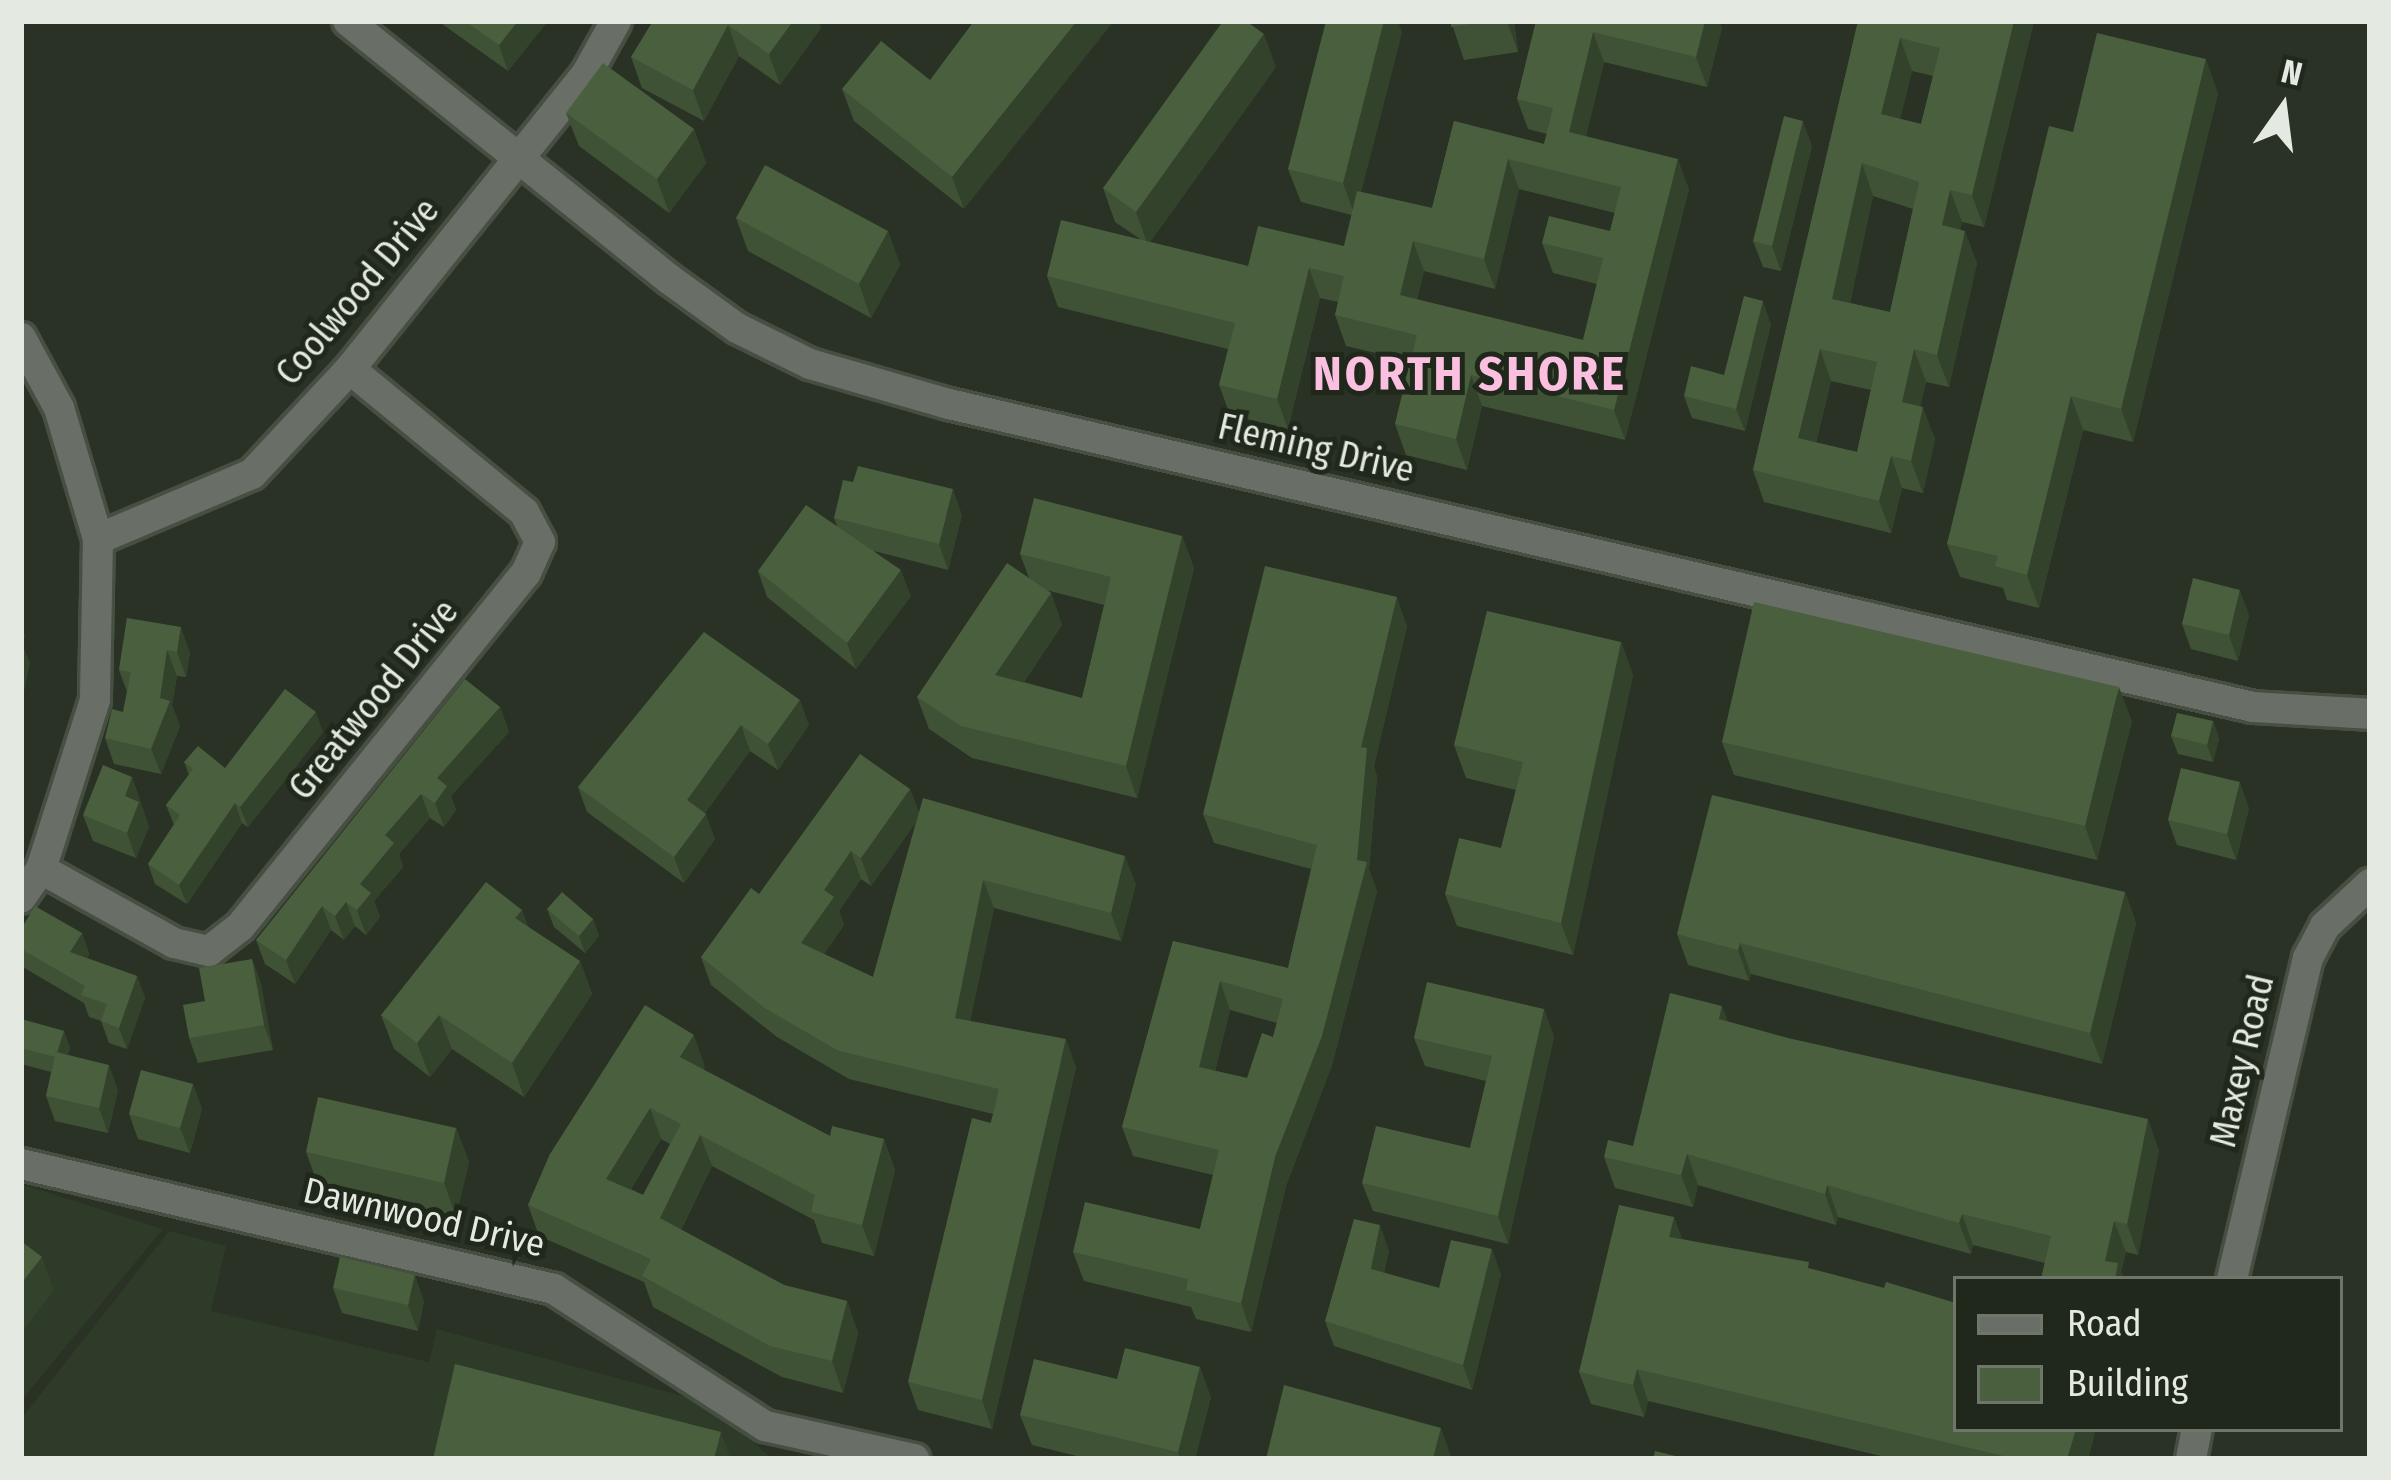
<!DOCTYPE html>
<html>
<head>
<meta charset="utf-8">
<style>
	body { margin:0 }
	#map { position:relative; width:2391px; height:1480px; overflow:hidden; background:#293224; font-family:"Fira Sans Condensed",sans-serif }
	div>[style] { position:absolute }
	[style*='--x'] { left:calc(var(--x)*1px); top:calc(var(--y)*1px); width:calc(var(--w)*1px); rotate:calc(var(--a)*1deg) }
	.built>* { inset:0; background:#2e3b28 }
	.roads { filter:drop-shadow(3px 0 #474f42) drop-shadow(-3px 0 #474f42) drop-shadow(0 3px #474f42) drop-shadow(0 -3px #474f42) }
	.minor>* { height:30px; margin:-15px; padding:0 15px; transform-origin:15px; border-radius:15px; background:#696e67 }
	.wall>* { inset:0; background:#3f5235 }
	.shaded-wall>* { inset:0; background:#33422b }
	.building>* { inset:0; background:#495f3e }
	span { translate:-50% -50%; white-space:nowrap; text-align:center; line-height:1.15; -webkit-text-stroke:10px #1f281b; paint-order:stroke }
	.street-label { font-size:36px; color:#e4eae1 }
	.district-label { font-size:48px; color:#fbbfdf; font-weight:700; letter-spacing:3px }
	.frame { position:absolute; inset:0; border:24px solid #e4eae1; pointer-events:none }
	.legend { position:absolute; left:1953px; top:1276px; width:390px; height:156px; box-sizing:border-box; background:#1f281b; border:3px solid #6e766a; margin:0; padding:15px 21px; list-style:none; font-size:36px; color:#e4eae1 }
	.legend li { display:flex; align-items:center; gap:24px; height:60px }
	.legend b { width:60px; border:3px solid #6e766a }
	.north { position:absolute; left:2223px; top:48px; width:120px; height:120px; -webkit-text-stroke:9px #1f281b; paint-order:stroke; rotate:14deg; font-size:33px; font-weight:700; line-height:48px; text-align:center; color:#e4eae1 }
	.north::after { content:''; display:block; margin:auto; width:42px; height:54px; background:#e4eae1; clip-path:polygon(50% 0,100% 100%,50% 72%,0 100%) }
</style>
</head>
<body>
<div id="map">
	<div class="built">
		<div style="clip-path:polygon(21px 1184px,163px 1229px,21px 1401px)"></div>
		<div style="clip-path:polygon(169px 1231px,226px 1246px,211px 1311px,429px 1362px,437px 1329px,712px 1404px,772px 1459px,21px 1459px,21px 1419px)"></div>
	</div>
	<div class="roads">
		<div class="minor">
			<div style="--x:348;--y:21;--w:412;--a:38.8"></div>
			<div style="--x:669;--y:279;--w:84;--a:35.8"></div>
			<div style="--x:737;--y:328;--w:81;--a:26.3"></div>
			<div style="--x:810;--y:364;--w:145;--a:16.1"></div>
			<div style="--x:949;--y:404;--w:1339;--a:13.08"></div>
			<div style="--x:2253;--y:707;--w:117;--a:3.4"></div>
			<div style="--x:21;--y:338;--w:80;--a:61.5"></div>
			<div style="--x:59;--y:408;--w:137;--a:73.4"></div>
			<div style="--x:98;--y:539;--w:161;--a:91.1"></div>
			<div style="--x:95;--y:700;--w:177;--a:107.7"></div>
			<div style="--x:41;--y:869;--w:35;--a:125"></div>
			<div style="--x:98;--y:539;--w:167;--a:-22.9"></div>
			<div style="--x:252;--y:474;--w:144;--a:-47"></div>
			<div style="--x:350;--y:369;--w:379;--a:-51.3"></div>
			<div style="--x:587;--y:73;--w:60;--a:-60.9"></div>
			<div style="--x:41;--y:869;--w:152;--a:29.1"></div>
			<div style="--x:174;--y:943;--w:36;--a:13"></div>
			<div style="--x:209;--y:951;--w:39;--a:-38"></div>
			<div style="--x:240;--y:927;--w:455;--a:-51.1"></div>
			<div style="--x:526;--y:573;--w:34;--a:-66"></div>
			<div style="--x:540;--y:542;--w:34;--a:-118"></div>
			<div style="--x:524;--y:512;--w:225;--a:-140.6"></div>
			<div style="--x:21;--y:1164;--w:547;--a:13.2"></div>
			<div style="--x:554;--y:1289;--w:252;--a:33"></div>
			<div style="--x:765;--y:1426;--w:153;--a:12.5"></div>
			<div style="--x:2232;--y:1279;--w:330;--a:-76.7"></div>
			<div style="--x:2308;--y:958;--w:36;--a:-62"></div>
			<div style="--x:2325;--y:926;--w:62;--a:-43"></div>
			<div style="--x:2191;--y:1459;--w:31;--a:-79"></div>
		</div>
	</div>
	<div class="wall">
		<div style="clip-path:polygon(438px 21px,548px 21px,508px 71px)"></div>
		<div style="clip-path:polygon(653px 21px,818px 21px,821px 28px,780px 85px,739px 56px,704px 121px,642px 88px,631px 57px)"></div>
		<div style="clip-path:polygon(1451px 21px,1514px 21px,1518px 52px,1464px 60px)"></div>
		<div style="clip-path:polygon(evenodd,1536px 21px,1719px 21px,1722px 28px,1707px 87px,1604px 62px,1586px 136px,1689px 189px,1625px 440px,1482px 406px,1467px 470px,1406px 455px,1395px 424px,1410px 361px,1346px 346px,1335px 315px,1338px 302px,1320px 298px,1288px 429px,1230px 415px,1219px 385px,1228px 349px,1058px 307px,1047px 276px,1140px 239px,1115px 222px,1103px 188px,1276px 67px,1150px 242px,1248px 266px,1344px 246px,1352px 215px,1301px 202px,1288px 169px,1402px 32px,1361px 192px,1432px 208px,1454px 121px,1544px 144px,1547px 134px,1528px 129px,1517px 99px,1536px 21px,1519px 189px,1615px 213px,1610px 231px,1542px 243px,1553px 273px,1597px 284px,1583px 340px,1417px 300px,1424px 271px,1495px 289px,1519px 189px)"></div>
		<div style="clip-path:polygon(evenodd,1858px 21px,2034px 21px,1984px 227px,1962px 222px,1960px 229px,1977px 263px,1949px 387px,1926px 382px,1920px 406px,1935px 439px,1923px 493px,1902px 488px,1891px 533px,1764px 502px,1753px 470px,1858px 21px,1912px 71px,1933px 76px,1921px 124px,1900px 119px,1912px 71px,1858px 21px,1873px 196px,1913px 209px,1890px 312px,1850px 303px,1873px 196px,1858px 21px,1831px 381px,1871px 390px,1857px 452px,1816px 443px,1831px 381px)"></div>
		<div style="clip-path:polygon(930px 80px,964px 209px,854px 121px,842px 89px)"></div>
		<div style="clip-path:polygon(2218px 93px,2133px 442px,2083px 430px,2039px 608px,2007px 600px,2003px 588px,1960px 577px,1947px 544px,2073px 132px)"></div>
		<div style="clip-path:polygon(566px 113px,694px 129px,706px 163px,669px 213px,579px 146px)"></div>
		<div style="clip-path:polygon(1812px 146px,1781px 271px,1763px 267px,1753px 241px)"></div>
		<div style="clip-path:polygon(736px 218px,888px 231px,900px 265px,871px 318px,748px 251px)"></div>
		<div style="clip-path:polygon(1771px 324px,1745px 431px,1692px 418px,1684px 396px,1724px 375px)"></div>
		<div style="clip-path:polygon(962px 515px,948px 570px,874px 551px,911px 596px,856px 669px,767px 597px,758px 571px,837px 526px,834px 518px)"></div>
		<div style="clip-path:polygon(evenodd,1182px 536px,1194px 568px,1137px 798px,972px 758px,929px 729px,917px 697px,1029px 578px,1020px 554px,1182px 536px,1046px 590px,1104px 605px,1082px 698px,1024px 682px,1062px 625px,1051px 593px,1046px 590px)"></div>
		<div style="clip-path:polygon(2249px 615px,2238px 661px,2191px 649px,2182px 624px)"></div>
		<div style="clip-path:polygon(127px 618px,190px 652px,186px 677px,177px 676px,172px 705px,180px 726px,161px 774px,114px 764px,105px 738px,123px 712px,127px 692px,119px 670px)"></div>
		<div style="clip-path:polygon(evenodd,1407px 626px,1374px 766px,1377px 777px,1369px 869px,1377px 891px,1332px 1065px,1286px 1186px,1251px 1332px,1196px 1319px,1191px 1307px,1084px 1281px,1073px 1252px,1200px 1229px,1213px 1175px,1133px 1156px,1122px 1127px,1173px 941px,1288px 968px,1311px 869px,1214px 843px,1203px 814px,1407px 626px,1230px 1010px,1277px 1023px,1273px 1037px,1247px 1078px,1215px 1071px,1230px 1010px)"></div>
		<div style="clip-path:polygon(704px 632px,809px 725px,778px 770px,750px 751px,705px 813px,715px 839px,684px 883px,587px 812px,578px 787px)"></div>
		<div style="clip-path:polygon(1621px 642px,1633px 675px,1573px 955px,1457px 926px,1445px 894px,1501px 848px,1516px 790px,1466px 778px,1454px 745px)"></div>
		<div style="clip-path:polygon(500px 707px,509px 732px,451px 796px,456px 810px,444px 827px,430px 818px,399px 854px,403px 867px,374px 901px,380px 917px,366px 935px,355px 926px,344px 940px,331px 930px,295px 984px,265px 964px,256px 940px)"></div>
		<div style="clip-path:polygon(2132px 721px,2097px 860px,1734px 775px,1722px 742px)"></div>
		<div style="clip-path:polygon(2213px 721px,2219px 739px,2213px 762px,2178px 754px,2171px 736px)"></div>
		<div style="clip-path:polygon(323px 732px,248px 827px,242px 823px,187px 904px,155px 884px,148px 864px,174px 825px,166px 805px,189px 775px,184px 762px,225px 768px)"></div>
		<div style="clip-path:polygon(132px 777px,149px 827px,136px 858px,93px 841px,83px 815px)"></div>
		<div style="clip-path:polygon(evenodd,910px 789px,919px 813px,1136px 884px,1121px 941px,994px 908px,970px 1021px,1076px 1067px,992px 1429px,918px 1410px,908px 1382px,993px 1114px,849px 1079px,777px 1037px,711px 985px,701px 957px,759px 894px,910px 789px,916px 822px,873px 977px,824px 954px,844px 925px,839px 911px,861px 879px,871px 886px,916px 822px)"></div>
		<div style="clip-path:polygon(2249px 808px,2236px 860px,2177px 845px,2168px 820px)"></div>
		<div style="clip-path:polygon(2125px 892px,2136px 923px,2102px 1064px,1751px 974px,1749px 981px,1688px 965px,1677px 934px)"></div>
		<div style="clip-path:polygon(547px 909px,593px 919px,599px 936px,585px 953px,554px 927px)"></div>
		<div style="clip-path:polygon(522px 910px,528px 927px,580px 961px,592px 994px,524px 1097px,452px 1049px,430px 1077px,394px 1049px,381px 1015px)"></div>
		<div style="clip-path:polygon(21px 929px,82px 933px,89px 954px,87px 958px,137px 976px,145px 998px,127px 1049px,109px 1043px,101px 1021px,89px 1017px,84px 1003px,21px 966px)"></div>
		<div style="clip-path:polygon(252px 959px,261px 984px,273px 1050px,198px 1063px,189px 1038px,205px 1001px)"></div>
		<div style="clip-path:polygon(1544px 1009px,1554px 1037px,1508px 1244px,1373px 1211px,1362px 1183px,1470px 1148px,1486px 1081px,1425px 1066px,1414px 1038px)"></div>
		<div style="clip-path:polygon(21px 1019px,64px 1031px,70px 1048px,68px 1055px,118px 1090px,108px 1133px,55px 1121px,46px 1096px,51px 1072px,21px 1064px)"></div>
		<div style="clip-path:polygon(1728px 1022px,2159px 1150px,2138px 1255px,2126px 1252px,2121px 1272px,2124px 1279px,2041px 1279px,2045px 1263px,1973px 1245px,1971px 1254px,1838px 1217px,1836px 1225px,1698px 1185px,1693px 1207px,1615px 1188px,1604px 1157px,1633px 1146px)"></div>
		<div style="clip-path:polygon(evenodd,705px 1067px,703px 1070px,830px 1136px,884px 1139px,895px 1170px,874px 1256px,822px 1243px,814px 1220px,712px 1166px,681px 1230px,784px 1285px,847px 1301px,858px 1333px,843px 1393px,782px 1377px,653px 1307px,644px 1282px,539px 1236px,528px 1205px,550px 1154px,705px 1067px,661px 1139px,670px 1144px,643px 1195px,631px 1189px,661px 1139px)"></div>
		<div style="clip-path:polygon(193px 1084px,202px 1109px,190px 1153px,138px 1139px,129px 1114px)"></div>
		<div style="clip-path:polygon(456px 1128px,469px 1162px,456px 1216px,318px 1185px,306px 1152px)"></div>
		<div style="clip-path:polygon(1674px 1217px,1682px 1239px,1812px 1269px,1884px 1288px,2096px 1429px,2088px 1459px,1894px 1459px,1648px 1401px,1644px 1417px,1591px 1404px,1579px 1372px)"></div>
		<div style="clip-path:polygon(1389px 1250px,1384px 1273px,1439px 1288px,1501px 1274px,1472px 1390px,1334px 1346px,1325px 1321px)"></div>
		<div style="clip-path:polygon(333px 1288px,424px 1301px,418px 1331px,342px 1313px)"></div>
		<div style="clip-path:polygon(1117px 1379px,1211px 1397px,1195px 1459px,1089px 1459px,1032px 1445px,1020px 1415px)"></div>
	</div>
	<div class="shaded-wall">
		<div style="clip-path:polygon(518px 21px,548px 21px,508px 71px,499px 45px)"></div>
		<div style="clip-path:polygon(793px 21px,818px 21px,821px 28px,780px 85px,769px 54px)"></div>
		<div style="clip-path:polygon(1077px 21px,1114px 21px,964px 209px,952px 177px)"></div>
		<div style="clip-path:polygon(1384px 21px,1398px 21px,1402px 32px,1355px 216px,1343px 183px)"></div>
		<div style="clip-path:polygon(1507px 21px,1514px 21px,1518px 52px)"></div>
		<div style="clip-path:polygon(1705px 21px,1719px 21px,1722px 28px,1707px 87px,1696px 57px)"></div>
		<div style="clip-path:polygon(2014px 21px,2034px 21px,1984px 227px,1972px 195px)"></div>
		<div style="clip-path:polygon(728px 25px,739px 56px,704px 121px,693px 90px)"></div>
		<div style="clip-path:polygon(1593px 32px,1604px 62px,1580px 162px,1569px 132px)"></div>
		<div style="clip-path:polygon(1264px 34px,1276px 67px,1148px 245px,1136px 212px)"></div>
		<div style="clip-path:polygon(1900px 38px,1912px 71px,1893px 146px,1881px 114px)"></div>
		<div style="clip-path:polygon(2206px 59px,2218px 93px,2133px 442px,2121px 409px)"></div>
		<div style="clip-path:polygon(1803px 121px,1812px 146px,1781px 271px,1772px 246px)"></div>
		<div style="clip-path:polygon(694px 129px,706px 163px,669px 213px,657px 179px)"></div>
		<div style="clip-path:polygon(1508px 159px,1519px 189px,1495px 289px,1484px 259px)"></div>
		<div style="clip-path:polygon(1678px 159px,1689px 189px,1625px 440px,1614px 410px)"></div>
		<div style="clip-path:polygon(1862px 163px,1873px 196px,1844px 331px,1832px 299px)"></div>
		<div style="clip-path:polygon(1950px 190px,1962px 222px,1954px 257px,1942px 225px)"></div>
		<div style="clip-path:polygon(888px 231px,900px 265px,871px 318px,859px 284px)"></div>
		<div style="clip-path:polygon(1965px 231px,1977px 263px,1949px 387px,1937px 355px)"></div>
		<div style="clip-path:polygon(1413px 241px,1424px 271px,1411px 326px,1400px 295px)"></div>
		<div style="clip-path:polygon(1309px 268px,1320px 298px,1288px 429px,1277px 399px)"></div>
		<div style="clip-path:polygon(1763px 301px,1771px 324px,1745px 431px,1736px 409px)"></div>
		<div style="clip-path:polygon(1820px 349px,1831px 381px,1809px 470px,1798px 438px)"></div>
		<div style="clip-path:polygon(1914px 349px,1926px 382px,1914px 434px,1902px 402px)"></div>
		<div style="clip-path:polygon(1471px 375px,1482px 406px,1467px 470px,1456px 439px)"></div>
		<div style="clip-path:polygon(2071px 396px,2083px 430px,2039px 608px,2027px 575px)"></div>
		<div style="clip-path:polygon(1923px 407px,1935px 439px,1923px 493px,1911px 461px)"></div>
		<div style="clip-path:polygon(1891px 456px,1902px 488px,1891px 533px,1879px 501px)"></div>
		<div style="clip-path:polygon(953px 489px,962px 515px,948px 570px,939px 544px)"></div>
		<div style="clip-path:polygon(1182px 536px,1194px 568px,1137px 798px,1126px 766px)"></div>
		<div style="clip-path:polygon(901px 570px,911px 596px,856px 669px,847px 643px)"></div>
		<div style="clip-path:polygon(2240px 590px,2249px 615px,2238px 661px,2229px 635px)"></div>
		<div style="clip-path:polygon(1051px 593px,1062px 625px,1007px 707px,995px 675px)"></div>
		<div style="clip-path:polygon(1397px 597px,1407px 626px,1374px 766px,1377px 777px,1369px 869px,1377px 891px,1332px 1065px,1286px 1186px,1251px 1332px,1241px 1303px,1275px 1157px,1357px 860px,1361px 747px)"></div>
		<div style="clip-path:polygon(21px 625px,25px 636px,23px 646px,30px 663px,21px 706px)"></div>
		<div style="clip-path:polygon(181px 627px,190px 652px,186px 677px,177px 652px)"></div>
		<div style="clip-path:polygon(1621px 642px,1633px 675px,1573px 955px,1561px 923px)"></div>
		<div style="clip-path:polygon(167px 650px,177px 676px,172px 705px,180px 726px,161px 774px,151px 749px)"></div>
		<div style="clip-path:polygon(2119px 687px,2132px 721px,2097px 860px,2085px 826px)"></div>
		<div style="clip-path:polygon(800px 700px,809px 725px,778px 770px,768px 744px)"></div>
		<div style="clip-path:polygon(500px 707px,509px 732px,451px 796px,456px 810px,444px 827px,435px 803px,437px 778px)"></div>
		<div style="clip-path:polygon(316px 712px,323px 732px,248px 827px,240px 807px)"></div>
		<div style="clip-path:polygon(2213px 721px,2219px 739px,2213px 762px,2207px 745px)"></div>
		<div style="clip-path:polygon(741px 725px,750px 751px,696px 825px,687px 800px)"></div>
		<div style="clip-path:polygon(132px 777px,149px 827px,136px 858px,127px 833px,125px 796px)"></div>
		<div style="clip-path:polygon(2240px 782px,2249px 808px,2236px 860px,2227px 834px)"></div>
		<div style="clip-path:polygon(910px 789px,920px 817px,871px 886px,861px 858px)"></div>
		<div style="clip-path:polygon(421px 794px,430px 818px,399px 854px,403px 867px,374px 901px,380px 917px,366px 935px,357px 910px,360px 884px,385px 835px)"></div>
		<div style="clip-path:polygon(235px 803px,242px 823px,187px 904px,179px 885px)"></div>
		<div style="clip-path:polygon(706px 814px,715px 839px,684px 883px,674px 857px)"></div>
		<div style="clip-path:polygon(851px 851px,861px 879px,839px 911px,844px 925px,812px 971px,801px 943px,824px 890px)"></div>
		<div style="clip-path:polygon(1125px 856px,1136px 884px,1121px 941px,1111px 913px)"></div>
		<div style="clip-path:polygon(983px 880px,994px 908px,965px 1046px,955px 1018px)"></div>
		<div style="clip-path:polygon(2125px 892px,2136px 923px,2102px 1064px,2090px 1033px)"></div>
		<div style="clip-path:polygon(346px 902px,355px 926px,344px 940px,335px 916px)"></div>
		<div style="clip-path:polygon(322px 906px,331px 930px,295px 984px,286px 960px)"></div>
		<div style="clip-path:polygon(522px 910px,534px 944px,515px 918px)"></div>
		<div style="clip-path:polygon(593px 919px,599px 936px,585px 953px,579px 936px)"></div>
		<div style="clip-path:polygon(82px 933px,89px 954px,78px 974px,70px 952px)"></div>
		<div style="clip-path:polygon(1740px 943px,1751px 974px,1749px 981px,1738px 950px)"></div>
		<div style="clip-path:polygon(252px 959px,261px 984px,273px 1050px,264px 1025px)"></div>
		<div style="clip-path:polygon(580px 961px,592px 994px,524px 1097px,512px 1063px)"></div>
		<div style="clip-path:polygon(137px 976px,145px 998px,127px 1049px,119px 1028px)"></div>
		<div style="clip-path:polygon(1220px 981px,1230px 1010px,1209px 1096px,1199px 1067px)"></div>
		<div style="clip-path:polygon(1722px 1006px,1734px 1037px,1719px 1019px)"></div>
		<div style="clip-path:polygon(1544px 1009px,1554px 1037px,1508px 1244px,1498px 1216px)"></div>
		<div style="clip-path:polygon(439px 1015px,452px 1049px,430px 1077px,417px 1043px)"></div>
		<div style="clip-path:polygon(64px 1031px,70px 1048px,63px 1075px,56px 1058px)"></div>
		<div style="clip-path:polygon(694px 1035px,705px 1067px,692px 1089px,680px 1057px)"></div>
		<div style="clip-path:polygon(1066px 1039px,1076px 1067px,992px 1429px,982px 1400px)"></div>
		<div style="clip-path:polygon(109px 1065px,118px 1090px,108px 1133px,99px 1108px)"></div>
		<div style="clip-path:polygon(193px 1084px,202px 1109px,190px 1153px,180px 1128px)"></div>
		<div style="clip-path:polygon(650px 1108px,661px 1139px,618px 1210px,606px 1179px)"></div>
		<div style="clip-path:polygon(2148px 1119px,2159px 1150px,2138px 1255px,2127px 1224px)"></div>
		<div style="clip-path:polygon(456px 1128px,469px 1162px,456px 1216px,444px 1183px)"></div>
		<div style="clip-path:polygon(700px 1135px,712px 1166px,671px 1249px,660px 1218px)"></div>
		<div style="clip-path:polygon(884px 1139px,895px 1170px,874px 1256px,862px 1225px)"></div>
		<div style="clip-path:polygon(1687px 1154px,1698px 1185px,1693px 1207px,1681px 1175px)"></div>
		<div style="clip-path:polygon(1827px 1185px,1838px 1217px,1836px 1225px,1825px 1194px)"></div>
		<div style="clip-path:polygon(1962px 1214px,1973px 1245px,1971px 1254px,1959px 1223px)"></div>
		<div style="clip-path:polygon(1674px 1217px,1685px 1249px,1669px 1237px)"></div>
		<div style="clip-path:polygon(2114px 1221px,2126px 1252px,2121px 1272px,2124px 1279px,2112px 1279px,2105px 1261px)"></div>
		<div style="clip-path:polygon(1380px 1225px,1389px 1250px,1380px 1294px,1371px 1269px)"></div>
		<div style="clip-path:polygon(1492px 1249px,1501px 1274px,1472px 1390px,1463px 1365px)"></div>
		<div style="clip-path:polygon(42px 1257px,54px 1290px,21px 1333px,21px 1284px)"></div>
		<div style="clip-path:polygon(415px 1275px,424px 1301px,418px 1331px,408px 1305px)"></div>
		<div style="clip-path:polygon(847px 1301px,858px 1333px,843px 1393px,832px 1361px)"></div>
		<div style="clip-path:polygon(1200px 1367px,1211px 1397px,1195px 1459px,1181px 1459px,1178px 1452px)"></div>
		<div style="clip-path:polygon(1637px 1369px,1648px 1401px,1644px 1417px,1633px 1385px)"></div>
		<div style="clip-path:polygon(1441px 1428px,1452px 1459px,1433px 1459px)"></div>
		<div style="clip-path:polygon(2076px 1429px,2096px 1429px,2088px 1459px,2067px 1459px)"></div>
		<div style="clip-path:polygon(721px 1432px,730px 1457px,729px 1459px,714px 1459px)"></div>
	</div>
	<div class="building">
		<div style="clip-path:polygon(465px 21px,518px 21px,499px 45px)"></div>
		<div style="clip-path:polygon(653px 21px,793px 21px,769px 54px,728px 25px,693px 90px,631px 57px)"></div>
		<div style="clip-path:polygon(974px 21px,1077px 21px,952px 177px,842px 89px,881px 41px,930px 80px)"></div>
		<div style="clip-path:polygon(1223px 21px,1246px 21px,1264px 34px,1136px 212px,1103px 188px)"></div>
		<div style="clip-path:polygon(1326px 21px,1384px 21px,1343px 183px,1288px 169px)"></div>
		<div style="clip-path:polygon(1451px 21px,1490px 21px,1451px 27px)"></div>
		<div style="clip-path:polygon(evenodd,1536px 21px,1705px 21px,1696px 57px,1593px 32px,1569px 132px,1678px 159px,1614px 410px,1471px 375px,1456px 439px,1395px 424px,1417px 335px,1335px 315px,1344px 276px,1309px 268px,1277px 399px,1219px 385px,1235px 323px,1047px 276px,1061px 220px,1248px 266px,1258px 226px,1344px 246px,1357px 191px,1432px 208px,1454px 121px,1544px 144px,1553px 108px,1517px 99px,1536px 21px,1508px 159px,1621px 187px,1610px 231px,1549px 216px,1542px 243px,1603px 258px,1583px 340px,1400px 295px,1413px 241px,1484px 259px,1508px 159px)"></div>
		<div style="clip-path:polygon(evenodd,1858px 21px,2014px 21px,1972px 195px,1950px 190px,1942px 225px,1965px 231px,1937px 355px,1914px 349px,1902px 402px,1923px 407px,1911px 461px,1891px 456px,1879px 501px,1753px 470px,1858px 21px,1900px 38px,1940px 48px,1921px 124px,1881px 114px,1900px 38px,1858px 21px,1862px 163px,1919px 182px,1890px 312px,1832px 299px,1862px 163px,1858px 21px,1820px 349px,1877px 362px,1857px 452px,1798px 438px,1820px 349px)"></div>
		<div style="clip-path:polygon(2097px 33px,2206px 59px,2121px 409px,2071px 396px,2027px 575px,1995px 566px,1998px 556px,1947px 544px,2049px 126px,2073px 132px)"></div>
		<div style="clip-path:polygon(603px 63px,694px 129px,657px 179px,566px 113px)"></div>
		<div style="clip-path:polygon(1784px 116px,1803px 121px,1772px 246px,1753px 241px)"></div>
		<div style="clip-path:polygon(765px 165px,888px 231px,859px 284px,736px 218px)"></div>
		<div style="clip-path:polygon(1744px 296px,1763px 301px,1736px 409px,1684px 396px,1691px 366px,1724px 375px)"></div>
		<div style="clip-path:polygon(858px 466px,953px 489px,939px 544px,834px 518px,843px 480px,853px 482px)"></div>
		<div style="clip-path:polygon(1034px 498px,1182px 536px,1126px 766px,961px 726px,917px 697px,1007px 563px,1051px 593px,995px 675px,1082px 698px,1111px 577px,1020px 554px)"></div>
		<div style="clip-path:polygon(806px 505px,901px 570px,847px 643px,758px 571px)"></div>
		<div style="clip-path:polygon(evenodd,1265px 566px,1397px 597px,1361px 747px,1367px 748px,1357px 860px,1367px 862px,1322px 1036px,1275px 1157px,1241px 1303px,1186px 1290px,1188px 1279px,1073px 1252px,1085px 1202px,1200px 1229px,1219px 1150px,1122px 1127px,1173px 941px,1288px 968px,1317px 845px,1203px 814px,1265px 566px,1220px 981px,1283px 999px,1273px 1037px,1262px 1033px,1247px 1078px,1199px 1067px,1220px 981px)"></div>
		<div style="clip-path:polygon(2193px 578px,2240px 590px,2229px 635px,2182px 624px)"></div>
		<div style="clip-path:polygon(1754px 602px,2119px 687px,2085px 826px,1722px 742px)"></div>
		<div style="clip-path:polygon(1487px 611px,1621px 642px,1561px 923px,1445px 894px,1459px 838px,1501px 848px,1523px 762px,1454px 745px)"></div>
		<div style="clip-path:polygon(127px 618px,181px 627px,177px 652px,167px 650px,160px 698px,170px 701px,151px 749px,105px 738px,112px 709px,123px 712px,131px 672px,119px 670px)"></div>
		<div style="clip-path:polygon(704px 632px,800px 700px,768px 744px,741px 725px,687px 800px,706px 814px,674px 857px,578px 787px)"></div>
		<div style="clip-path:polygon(465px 679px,500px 707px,437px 778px,447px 786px,435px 803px,421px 794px,385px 835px,394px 843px,360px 884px,371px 893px,357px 910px,346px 902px,335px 916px,322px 906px,286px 960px,256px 940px)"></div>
		<div style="clip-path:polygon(285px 689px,316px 712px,240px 807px,235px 803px,179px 885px,148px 864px,180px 815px,166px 805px,193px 769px,184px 762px,198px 746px,225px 768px)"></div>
		<div style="clip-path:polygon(2177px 713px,2213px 721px,2207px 745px,2171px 736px)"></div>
		<div style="clip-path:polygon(860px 754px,910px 789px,861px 858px,851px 851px,824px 890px,834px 897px,801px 943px,873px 977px,923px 798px,1125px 856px,1111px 913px,983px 880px,955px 1018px,1066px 1039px,982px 1400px,908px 1382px,972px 1118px,991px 1123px,999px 1089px,839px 1051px,766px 1009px,701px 957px,751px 888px,759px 894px)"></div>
		<div style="clip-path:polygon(103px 765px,132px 777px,125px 796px,139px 802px,127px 833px,83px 815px)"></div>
		<div style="clip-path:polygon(2181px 768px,2240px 782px,2227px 834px,2168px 820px)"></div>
		<div style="clip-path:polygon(1712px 795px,2125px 892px,2090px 1033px,1740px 943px,1738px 950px,1677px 934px)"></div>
		<div style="clip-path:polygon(486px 882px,522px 910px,515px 918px,580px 961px,512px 1063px,439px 1015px,417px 1043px,381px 1015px)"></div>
		<div style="clip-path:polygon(562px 892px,593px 919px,579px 936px,547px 909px)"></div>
		<div style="clip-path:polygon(35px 906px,82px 933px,70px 952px,137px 976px,119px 1028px,101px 1021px,107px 1004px,81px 995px,85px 986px,21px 949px,21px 929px)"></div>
		<div style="clip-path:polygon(252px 959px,264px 1025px,189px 1038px,183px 1005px,205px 1001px,199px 968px)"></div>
		<div style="clip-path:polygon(1427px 982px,1544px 1009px,1498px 1216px,1362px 1183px,1376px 1126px,1470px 1148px,1492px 1056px,1414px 1038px)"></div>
		<div style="clip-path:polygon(1670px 993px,1722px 1006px,1719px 1019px,1788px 1038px,2148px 1119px,2127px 1224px,2114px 1221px,2105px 1261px,2118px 1263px,2115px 1279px,2041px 1279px,2051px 1236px,1962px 1214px,1959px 1223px,1827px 1185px,1825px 1194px,1687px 1154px,1681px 1175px,1604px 1157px,1608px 1140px,1633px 1146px)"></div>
		<div style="clip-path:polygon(evenodd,645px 1005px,694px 1035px,680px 1057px,830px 1136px,832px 1126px,884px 1139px,862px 1225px,811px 1212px,815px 1195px,700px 1135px,660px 1218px,784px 1285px,847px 1301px,832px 1361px,770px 1346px,642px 1276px,651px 1259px,528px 1205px,550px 1154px,645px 1005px,650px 1108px,681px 1124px,643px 1195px,606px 1179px,650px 1108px)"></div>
		<div style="clip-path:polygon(21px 1019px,64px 1031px,55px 1057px,21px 1048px)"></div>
		<div style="clip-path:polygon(56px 1052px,109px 1065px,99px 1108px,46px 1096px)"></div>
		<div style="clip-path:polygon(141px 1070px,193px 1084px,180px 1128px,129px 1114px)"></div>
		<div style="clip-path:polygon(318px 1097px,456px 1128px,444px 1183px,306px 1152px)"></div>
		<div style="clip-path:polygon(1619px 1205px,1674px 1217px,1669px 1237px,1809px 1262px,1808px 1268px,1884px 1288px,1886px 1282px,1956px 1303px,1956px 1429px,2076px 1429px,2067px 1459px,2016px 1459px,1637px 1369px,1633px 1385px,1579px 1372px)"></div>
		<div style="clip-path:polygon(1354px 1219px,1380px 1225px,1371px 1269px,1439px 1288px,1451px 1240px,1492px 1249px,1463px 1365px,1325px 1321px)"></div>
		<div style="clip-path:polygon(21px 1241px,42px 1257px,21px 1284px)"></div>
		<div style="clip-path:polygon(340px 1257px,415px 1275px,408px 1305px,333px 1288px)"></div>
		<div style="clip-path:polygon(1125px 1348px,1200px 1367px,1178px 1452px,1020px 1415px,1034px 1359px,1117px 1379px)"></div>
		<div style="clip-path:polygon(455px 1364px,721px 1432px,714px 1459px,433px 1459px)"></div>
		<div style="clip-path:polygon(1284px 1385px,1441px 1428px,1433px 1459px,1266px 1459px)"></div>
		<div style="clip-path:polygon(1655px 1451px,1688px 1459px,1653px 1459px)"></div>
	</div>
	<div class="street-label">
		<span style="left:358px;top:292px;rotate:-50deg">Coolwood Drive</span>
		<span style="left:1316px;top:449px;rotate:13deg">Fleming Drive</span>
		<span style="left:374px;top:700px;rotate:-51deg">Greatwood Drive</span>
		<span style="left:2243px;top:1061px;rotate:-77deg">Maxey Road</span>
		<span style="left:424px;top:1218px;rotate:13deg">Dawnwood Drive</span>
	</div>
	<div class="district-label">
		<span style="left:1470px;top:375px">NORTH SHORE</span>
	</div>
	<div class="frame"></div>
	<ul class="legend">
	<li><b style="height:15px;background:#696e67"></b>Road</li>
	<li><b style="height:33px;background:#495f3e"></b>Building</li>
	</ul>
	<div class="north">N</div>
</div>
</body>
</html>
